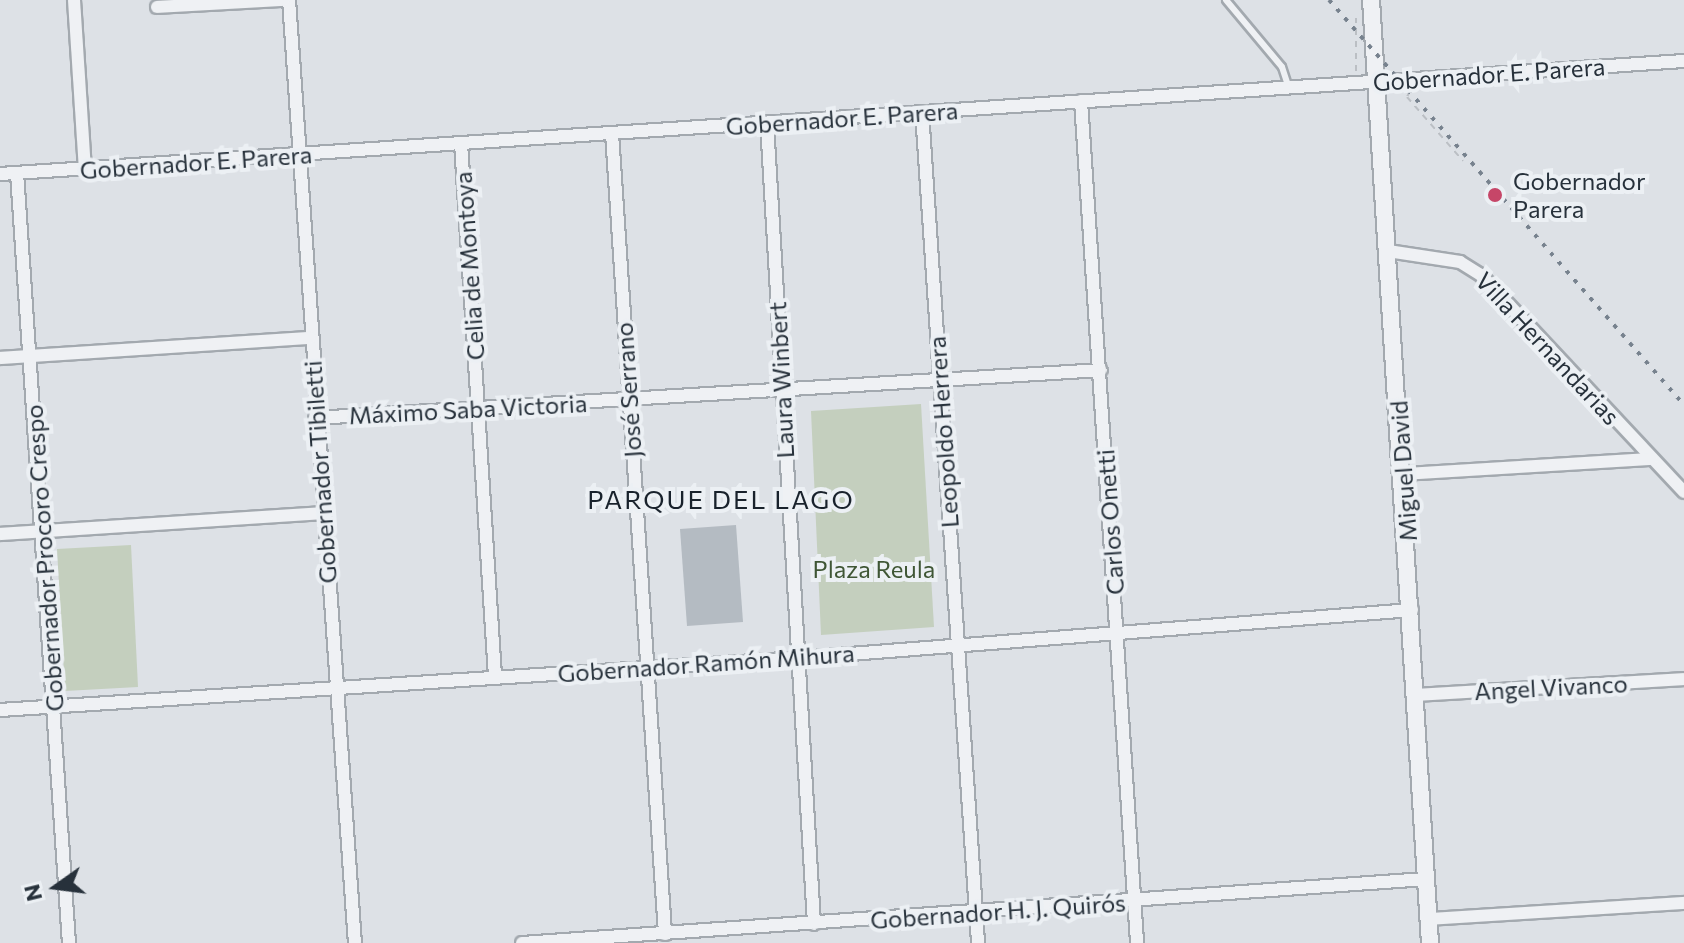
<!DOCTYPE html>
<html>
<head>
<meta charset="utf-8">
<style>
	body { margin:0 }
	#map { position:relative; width:1684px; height:943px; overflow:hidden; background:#dde1e6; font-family:Commissioner,sans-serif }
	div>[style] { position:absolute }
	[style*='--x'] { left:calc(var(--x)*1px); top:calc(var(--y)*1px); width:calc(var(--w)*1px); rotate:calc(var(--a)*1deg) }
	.green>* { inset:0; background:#c4cfbe }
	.building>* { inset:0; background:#b4bbc2 }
	.path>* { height:2px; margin-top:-1px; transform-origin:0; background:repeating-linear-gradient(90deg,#bbbfc4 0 6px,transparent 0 12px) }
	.roads { filter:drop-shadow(2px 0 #a3a9af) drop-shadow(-2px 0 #a3a9af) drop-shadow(0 2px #a3a9af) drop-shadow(0 -2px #a3a9af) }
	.service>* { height:6px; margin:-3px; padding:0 3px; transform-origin:3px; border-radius:3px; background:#eff1f4 }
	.minor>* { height:12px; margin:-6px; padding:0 6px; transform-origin:6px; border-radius:6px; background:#eff1f4 }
	.tertiary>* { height:16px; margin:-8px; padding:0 8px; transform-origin:8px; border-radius:8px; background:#eff1f4 }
	.rail>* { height:4px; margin-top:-2px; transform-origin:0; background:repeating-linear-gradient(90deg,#77828e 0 4px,transparent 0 12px) }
	.dots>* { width:22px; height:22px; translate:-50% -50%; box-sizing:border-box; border:4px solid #ecf0f4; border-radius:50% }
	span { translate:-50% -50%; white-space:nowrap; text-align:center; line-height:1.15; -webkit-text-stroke:8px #ecf0f4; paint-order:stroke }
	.street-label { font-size:24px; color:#27313b }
	.poi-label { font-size:24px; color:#27313b }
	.left { translate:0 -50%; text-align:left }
	.park-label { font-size:24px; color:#3f5635 }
	.neighbourhood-label { font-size:26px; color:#19222c; letter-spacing:2px }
	.north { position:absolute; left:16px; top:847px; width:80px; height:80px; -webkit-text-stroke:6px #ecf0f4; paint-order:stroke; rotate:256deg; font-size:22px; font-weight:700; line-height:32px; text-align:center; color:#27313b }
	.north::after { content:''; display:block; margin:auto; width:28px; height:36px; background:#27313b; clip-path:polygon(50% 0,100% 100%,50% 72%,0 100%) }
</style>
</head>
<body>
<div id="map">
	<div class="green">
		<div style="clip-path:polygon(921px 404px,934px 627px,821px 635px,811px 411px)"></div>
		<div style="clip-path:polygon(131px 545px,138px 687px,65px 691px,57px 549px)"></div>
	</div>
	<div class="building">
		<div style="clip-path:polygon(736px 525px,743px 622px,687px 626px,680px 529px)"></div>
	</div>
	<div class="path">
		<div style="--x:1356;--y:71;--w:53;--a:-90"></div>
		<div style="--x:1410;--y:91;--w:7;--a:117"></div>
		<div style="--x:1407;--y:97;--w:85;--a:48.8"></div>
	</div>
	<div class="roads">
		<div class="service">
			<div style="--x:1226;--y:0;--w:87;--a:50.1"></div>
			<div style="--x:1282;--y:67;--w:22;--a:72"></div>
		</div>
		<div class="minor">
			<div style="--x:74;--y:0;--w:169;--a:86.3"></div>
			<div style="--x:289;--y:0;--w:945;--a:86"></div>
			<div style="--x:157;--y:7;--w:127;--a:-3.2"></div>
			<div style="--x:1081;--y:101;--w:844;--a:86.19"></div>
			<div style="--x:922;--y:112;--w:833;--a:86.14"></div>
			<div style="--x:767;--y:123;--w:802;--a:86.64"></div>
			<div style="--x:612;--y:133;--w:803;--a:86.21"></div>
			<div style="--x:461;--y:143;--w:534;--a:86.35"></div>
			<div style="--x:17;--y:173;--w:772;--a:86.14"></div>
			<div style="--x:0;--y:174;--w:1688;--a:-3.84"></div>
			<div style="--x:1388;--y:251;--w:73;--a:8.7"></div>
			<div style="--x:1460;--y:262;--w:25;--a:32"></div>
			<div style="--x:1481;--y:275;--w:297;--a:46.9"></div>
			<div style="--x:0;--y:358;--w:310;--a:-3.7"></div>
			<div style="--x:315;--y:418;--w:787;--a:-3.49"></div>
			<div style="--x:1404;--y:474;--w:248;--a:-3.5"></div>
			<div style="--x:0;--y:534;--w:323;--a:-3.7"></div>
			<div style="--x:1417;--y:695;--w:267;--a:-3.4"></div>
			<div style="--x:0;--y:710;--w:801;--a:-3.72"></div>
			<div style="--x:799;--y:658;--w:615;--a:-4.48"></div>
			<div style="--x:1429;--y:919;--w:256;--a:-3.6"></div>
			<div style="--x:522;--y:943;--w:906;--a:-4.05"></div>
		</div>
		<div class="tertiary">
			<div style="--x:1371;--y:0;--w:945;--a:86.42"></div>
		</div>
	</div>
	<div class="rail">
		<div style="--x:1329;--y:0;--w:539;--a:48.76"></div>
	</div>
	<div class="dots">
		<div style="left:1495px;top:195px;background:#c64668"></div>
	</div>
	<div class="street-label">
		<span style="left:1489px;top:74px;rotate:-4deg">Gobernador E. Parera</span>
		<span style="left:842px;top:118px;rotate:-4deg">Gobernador E. Parera</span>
		<span style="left:196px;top:162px;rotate:-4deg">Gobernador E. Parera</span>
		<span style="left:469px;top:266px;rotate:-94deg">Celia de Montoya</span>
		<span style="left:1548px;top:348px;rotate:47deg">Villa Hernandarias</span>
		<span style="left:781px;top:380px;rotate:-93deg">Laura Winbert</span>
		<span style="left:628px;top:390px;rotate:-94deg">José Serrano</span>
		<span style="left:468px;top:409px;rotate:-3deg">Máximo Saba Victoria</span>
		<span style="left:943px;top:432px;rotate:-94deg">Leopoldo Herrera</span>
		<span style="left:1403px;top:471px;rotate:-94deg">Miguel David</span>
		<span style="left:320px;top:472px;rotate:-94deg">Gobernador Tibiletti</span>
		<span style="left:1110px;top:522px;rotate:-94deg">Carlos Onetti</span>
		<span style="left:44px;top:558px;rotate:-94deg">Gobernador Procoro Crespo</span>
		<span style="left:706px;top:663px;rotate:-4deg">Gobernador Ramón Mihura</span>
		<span style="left:1551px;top:687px;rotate:-3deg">Angel Vivanco</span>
		<span style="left:998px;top:911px;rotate:-4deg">Gobernador H. J. Quirós</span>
	</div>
	<div class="poi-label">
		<span class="left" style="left:1513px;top:195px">Gobernador<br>Parera</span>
	</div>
	<div class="park-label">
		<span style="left:874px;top:569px">Plaza Reula</span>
	</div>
	<div class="neighbourhood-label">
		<span style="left:721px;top:499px">PARQUE DEL LAGO</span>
	</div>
	<div class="north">N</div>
</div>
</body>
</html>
